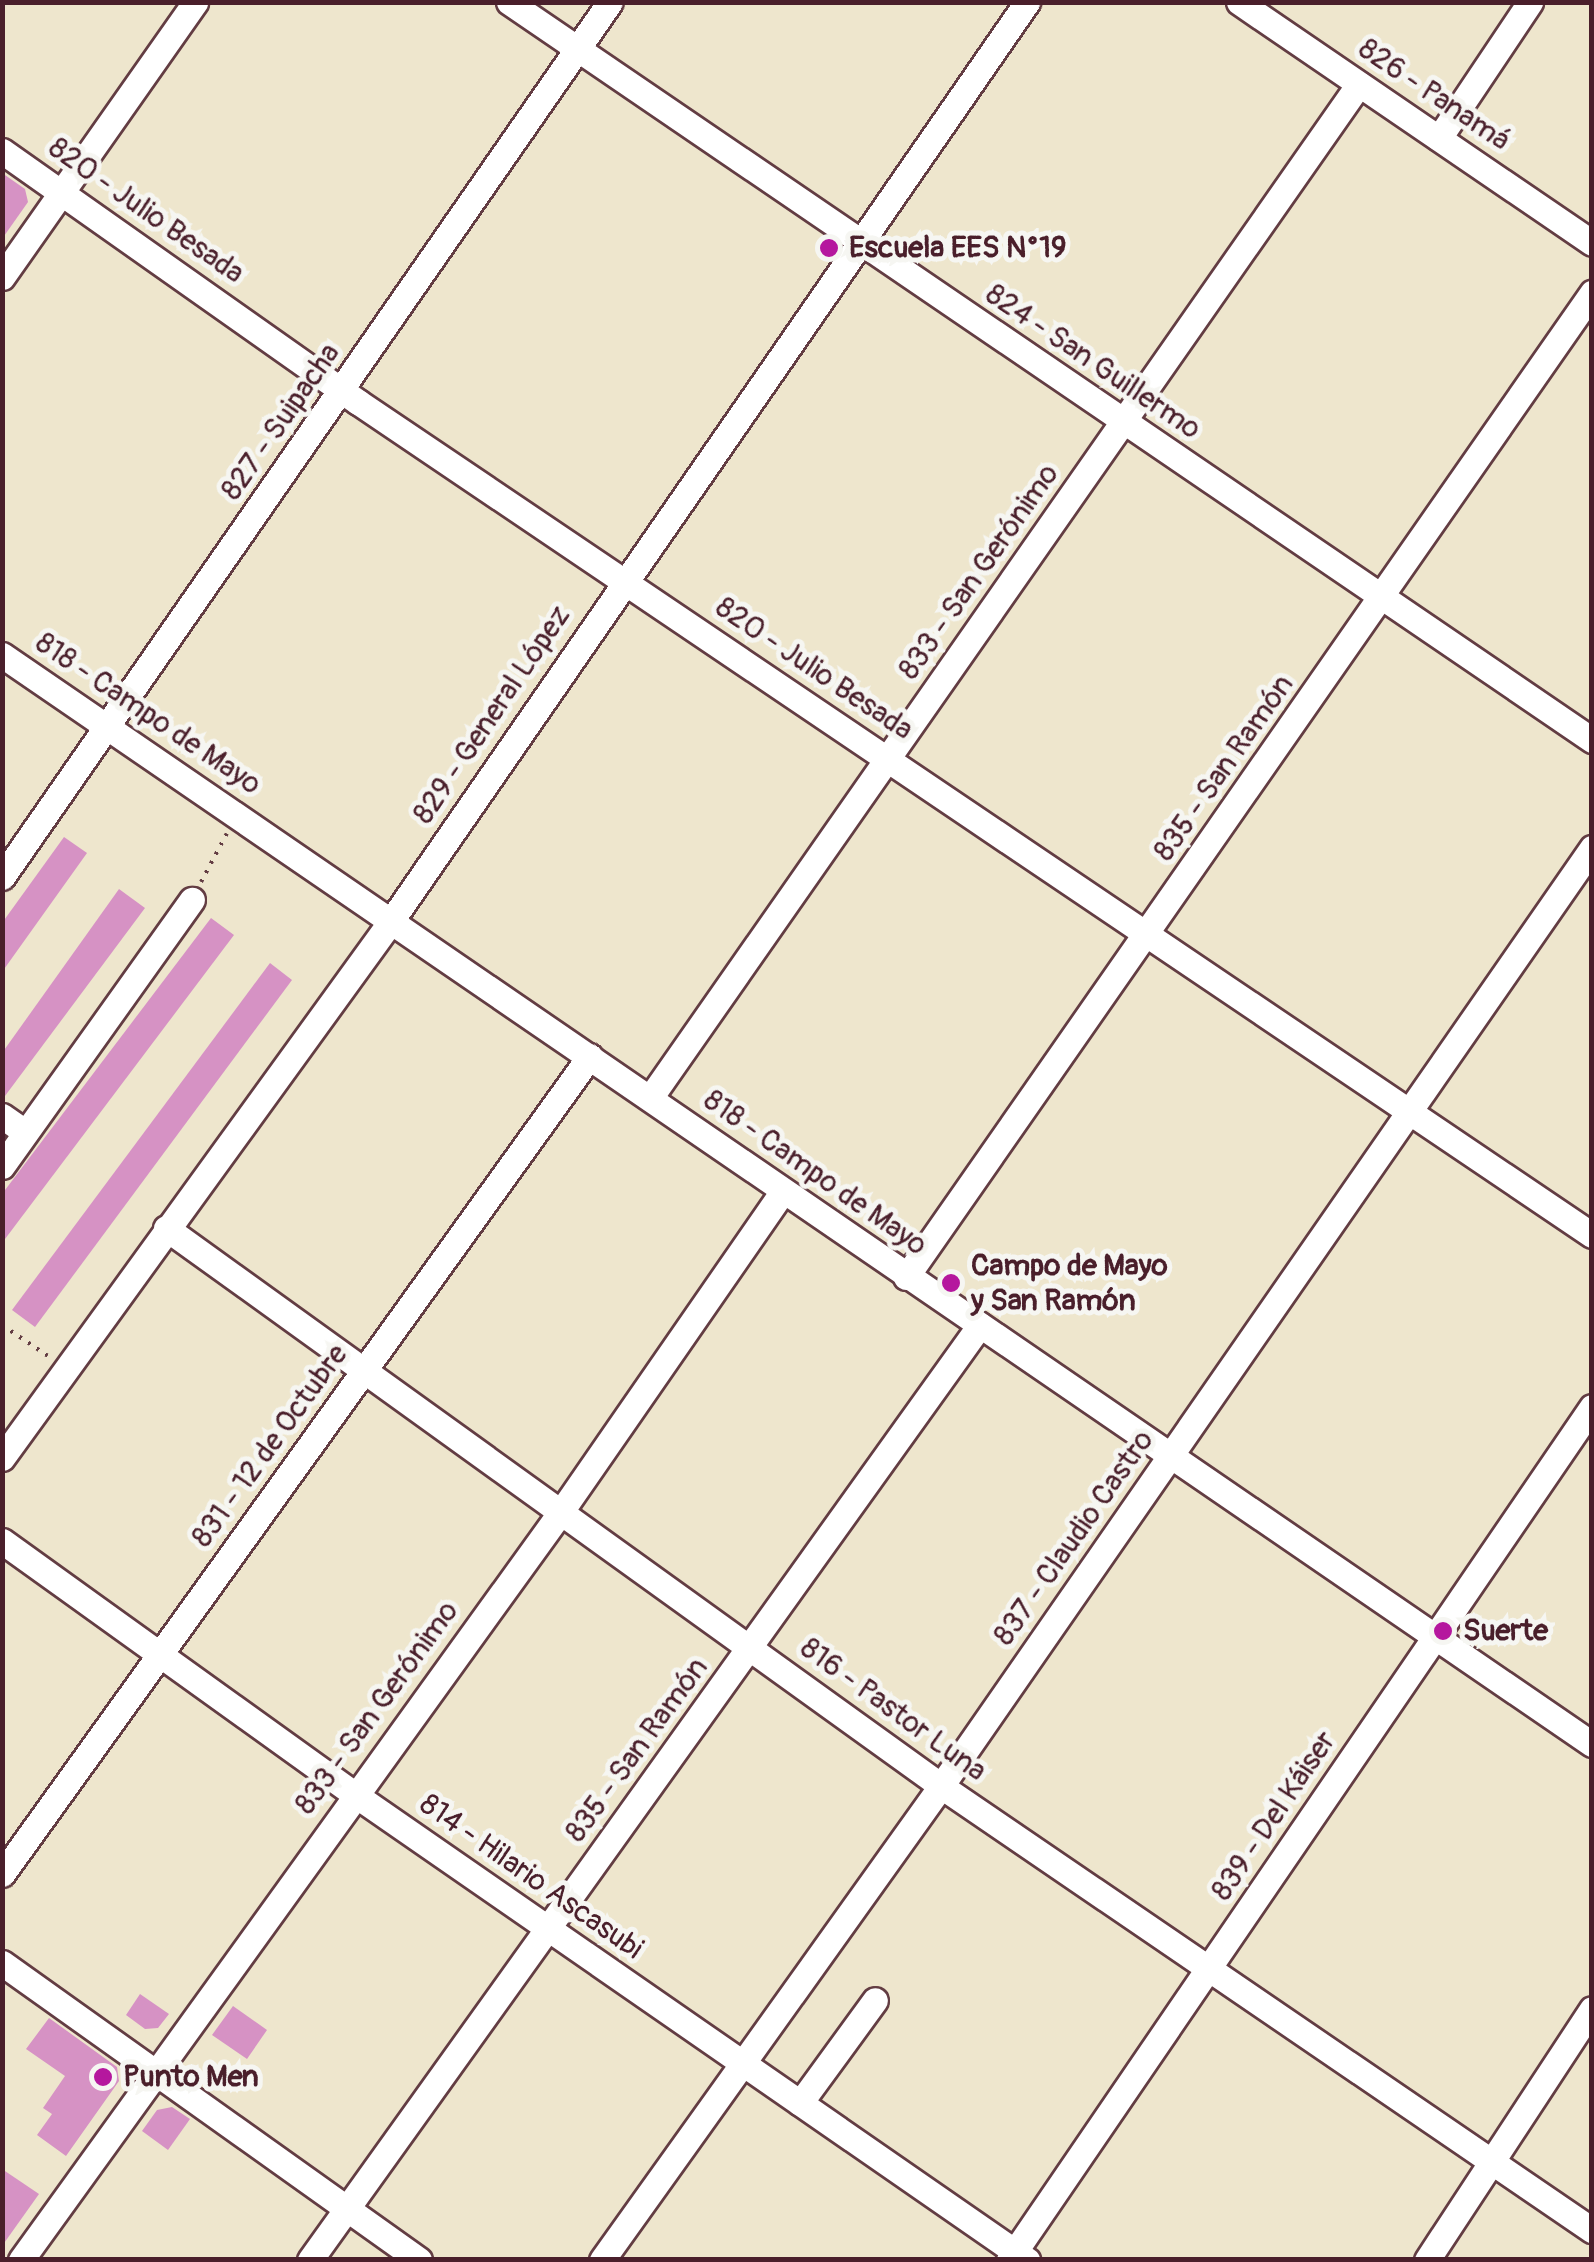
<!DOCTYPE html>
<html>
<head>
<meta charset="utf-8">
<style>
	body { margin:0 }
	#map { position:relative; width:1594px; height:2262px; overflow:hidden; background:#eee6cd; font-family:Pangolin,sans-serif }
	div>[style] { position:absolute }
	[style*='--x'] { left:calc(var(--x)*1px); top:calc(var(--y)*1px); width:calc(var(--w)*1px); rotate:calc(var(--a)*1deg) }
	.building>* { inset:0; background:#d692c4 }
	.path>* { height:4px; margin-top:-2px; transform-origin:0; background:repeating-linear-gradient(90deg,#633d43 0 2.5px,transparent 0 10.5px) }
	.roads { filter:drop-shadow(2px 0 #633d43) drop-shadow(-2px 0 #633d43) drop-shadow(0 2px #633d43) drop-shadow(0 -2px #633d43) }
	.minor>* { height:25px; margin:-12.5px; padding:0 12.5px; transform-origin:12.5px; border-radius:12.5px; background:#fff }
	.dots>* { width:28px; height:28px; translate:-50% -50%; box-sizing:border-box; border:5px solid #f6f6f2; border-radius:50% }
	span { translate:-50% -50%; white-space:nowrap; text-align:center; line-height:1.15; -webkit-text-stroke:10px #f6f6f2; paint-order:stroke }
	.street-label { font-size:30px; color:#4a1f2b }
	.poi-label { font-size:30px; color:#4a1f2b; font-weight:700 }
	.left { translate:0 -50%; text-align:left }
	.frame { position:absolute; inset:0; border:5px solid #4a1f2b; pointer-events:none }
</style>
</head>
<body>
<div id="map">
	<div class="building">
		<div style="clip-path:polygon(2px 173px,25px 189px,28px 202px,2px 239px)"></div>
		<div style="clip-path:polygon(64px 837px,87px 853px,2px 972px,2px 923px)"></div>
		<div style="clip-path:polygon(119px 889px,145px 908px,2px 1100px,2px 1053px)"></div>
		<div style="clip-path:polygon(211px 918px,234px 935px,2px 1243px,2px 1194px)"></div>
		<div style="clip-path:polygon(270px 963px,292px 980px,35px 1327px,12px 1310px)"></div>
		<div style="clip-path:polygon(140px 1994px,169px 2014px,158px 2028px,145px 2029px,126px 2015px)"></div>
		<div style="clip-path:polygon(233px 2006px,267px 2030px,247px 2059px,212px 2035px)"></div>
		<div style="clip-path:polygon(49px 2018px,117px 2067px,119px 2081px,66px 2156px,37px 2135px,52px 2114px,43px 2108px,65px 2076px,26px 2049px)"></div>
		<div style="clip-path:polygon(172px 2107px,190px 2119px,168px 2150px,142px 2131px,157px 2110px)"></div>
		<div style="clip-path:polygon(2px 2169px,39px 2194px,2px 2246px)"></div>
	</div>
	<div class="path">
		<div style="--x:201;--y:882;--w:55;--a:-62"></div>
		<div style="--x:2;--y:1325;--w:55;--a:34"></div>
	</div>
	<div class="roads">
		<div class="minor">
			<div style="--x:509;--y:2;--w:1311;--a:34.27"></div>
			<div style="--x:1239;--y:2;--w:427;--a:34.3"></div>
			<div style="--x:1439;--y:138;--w:164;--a:-56.2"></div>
			<div style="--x:2;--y:151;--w:436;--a:35.2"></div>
			<div style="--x:358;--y:402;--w:1489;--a:34.02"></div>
			<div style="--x:2;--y:277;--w:336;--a:-54.9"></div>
			<div style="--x:2;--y:655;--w:1927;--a:34.41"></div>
			<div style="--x:2;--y:877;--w:1065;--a:-55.21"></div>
			<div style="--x:650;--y:1098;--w:1237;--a:-55.04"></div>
			<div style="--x:2;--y:1116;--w:28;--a:35"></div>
			<div style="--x:2;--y:1166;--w:327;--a:-54.5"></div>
			<div style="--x:166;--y:1228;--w:955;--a:35.75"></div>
			<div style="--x:941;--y:1786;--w:788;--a:34.3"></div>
			<div style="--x:906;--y:1277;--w:1200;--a:-55.12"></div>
			<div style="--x:2;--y:1458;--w:663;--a:-54.08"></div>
			<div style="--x:391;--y:921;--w:1118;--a:-55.31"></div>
			<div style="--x:2;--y:1541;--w:433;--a:35.7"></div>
			<div style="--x:354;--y:1794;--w:819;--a:34.7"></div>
			<div style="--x:2;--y:1874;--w:1007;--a:-54.29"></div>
			<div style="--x:2;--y:1963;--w:512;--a:35.46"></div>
			<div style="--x:800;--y:2103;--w:127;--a:-53.9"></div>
			<div style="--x:21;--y:2260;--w:921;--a:-54.19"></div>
			<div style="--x:560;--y:1513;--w:390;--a:-55.3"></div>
			<div style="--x:310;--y:2260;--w:1150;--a:-54.38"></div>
			<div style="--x:602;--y:2260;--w:583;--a:-54.43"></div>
			<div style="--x:941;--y:1786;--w:1142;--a:-55.24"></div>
			<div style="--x:1009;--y:2260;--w:1033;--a:-55.65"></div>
			<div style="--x:1427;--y:2260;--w:300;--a:-56.7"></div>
		</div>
	</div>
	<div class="dots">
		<div style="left:829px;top:248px;background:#b5179e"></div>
		<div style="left:951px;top:1283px;background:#b5179e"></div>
		<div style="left:1443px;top:1631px;background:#b5179e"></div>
		<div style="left:103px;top:2077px;background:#b5179e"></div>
	</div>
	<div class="street-label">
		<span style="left:1434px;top:95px;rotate:34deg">826 - Panamá</span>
		<span style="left:146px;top:211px;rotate:35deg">820 - Julio Besada</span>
		<span style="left:1093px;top:362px;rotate:34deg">824 - San Guillermo</span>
		<span style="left:281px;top:422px;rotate:-55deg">827 - Suipacha</span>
		<span style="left:979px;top:572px;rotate:-55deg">833 - San Gerónimo</span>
		<span style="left:814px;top:669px;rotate:34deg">820 - Julio Besada</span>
		<span style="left:148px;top:714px;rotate:34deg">818 - Campo de Mayo</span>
		<span style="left:492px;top:715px;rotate:-56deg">829 - General López</span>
		<span style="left:1224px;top:768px;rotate:-55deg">835 - San Ramón</span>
		<span style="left:815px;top:1173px;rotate:35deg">818 - Campo de Mayo</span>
		<span style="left:270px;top:1446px;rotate:-54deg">831 - 12 de Octubre</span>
		<span style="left:1074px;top:1538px;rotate:-55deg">837 - Claudio Castro</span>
		<span style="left:377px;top:1708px;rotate:-54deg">833 - San Gerónimo</span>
		<span style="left:893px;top:1710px;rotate:36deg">816 - Pastor Luna</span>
		<span style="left:637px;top:1750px;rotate:-54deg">835 - San Ramón</span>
		<span style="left:1274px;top:1816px;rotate:-56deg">839 - Del Káiser</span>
		<span style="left:531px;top:1877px;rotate:35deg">814 - Hilario Ascasubi</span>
	</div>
	<div class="poi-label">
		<span class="left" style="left:849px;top:248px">Escuela EES N°19</span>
		<span class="left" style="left:971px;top:1283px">Campo de Mayo<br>y San Ramón</span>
		<span class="left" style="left:1463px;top:1631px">Suerte</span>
		<span class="left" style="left:123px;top:2077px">Punto Men</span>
	</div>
	<div class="frame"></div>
</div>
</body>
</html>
